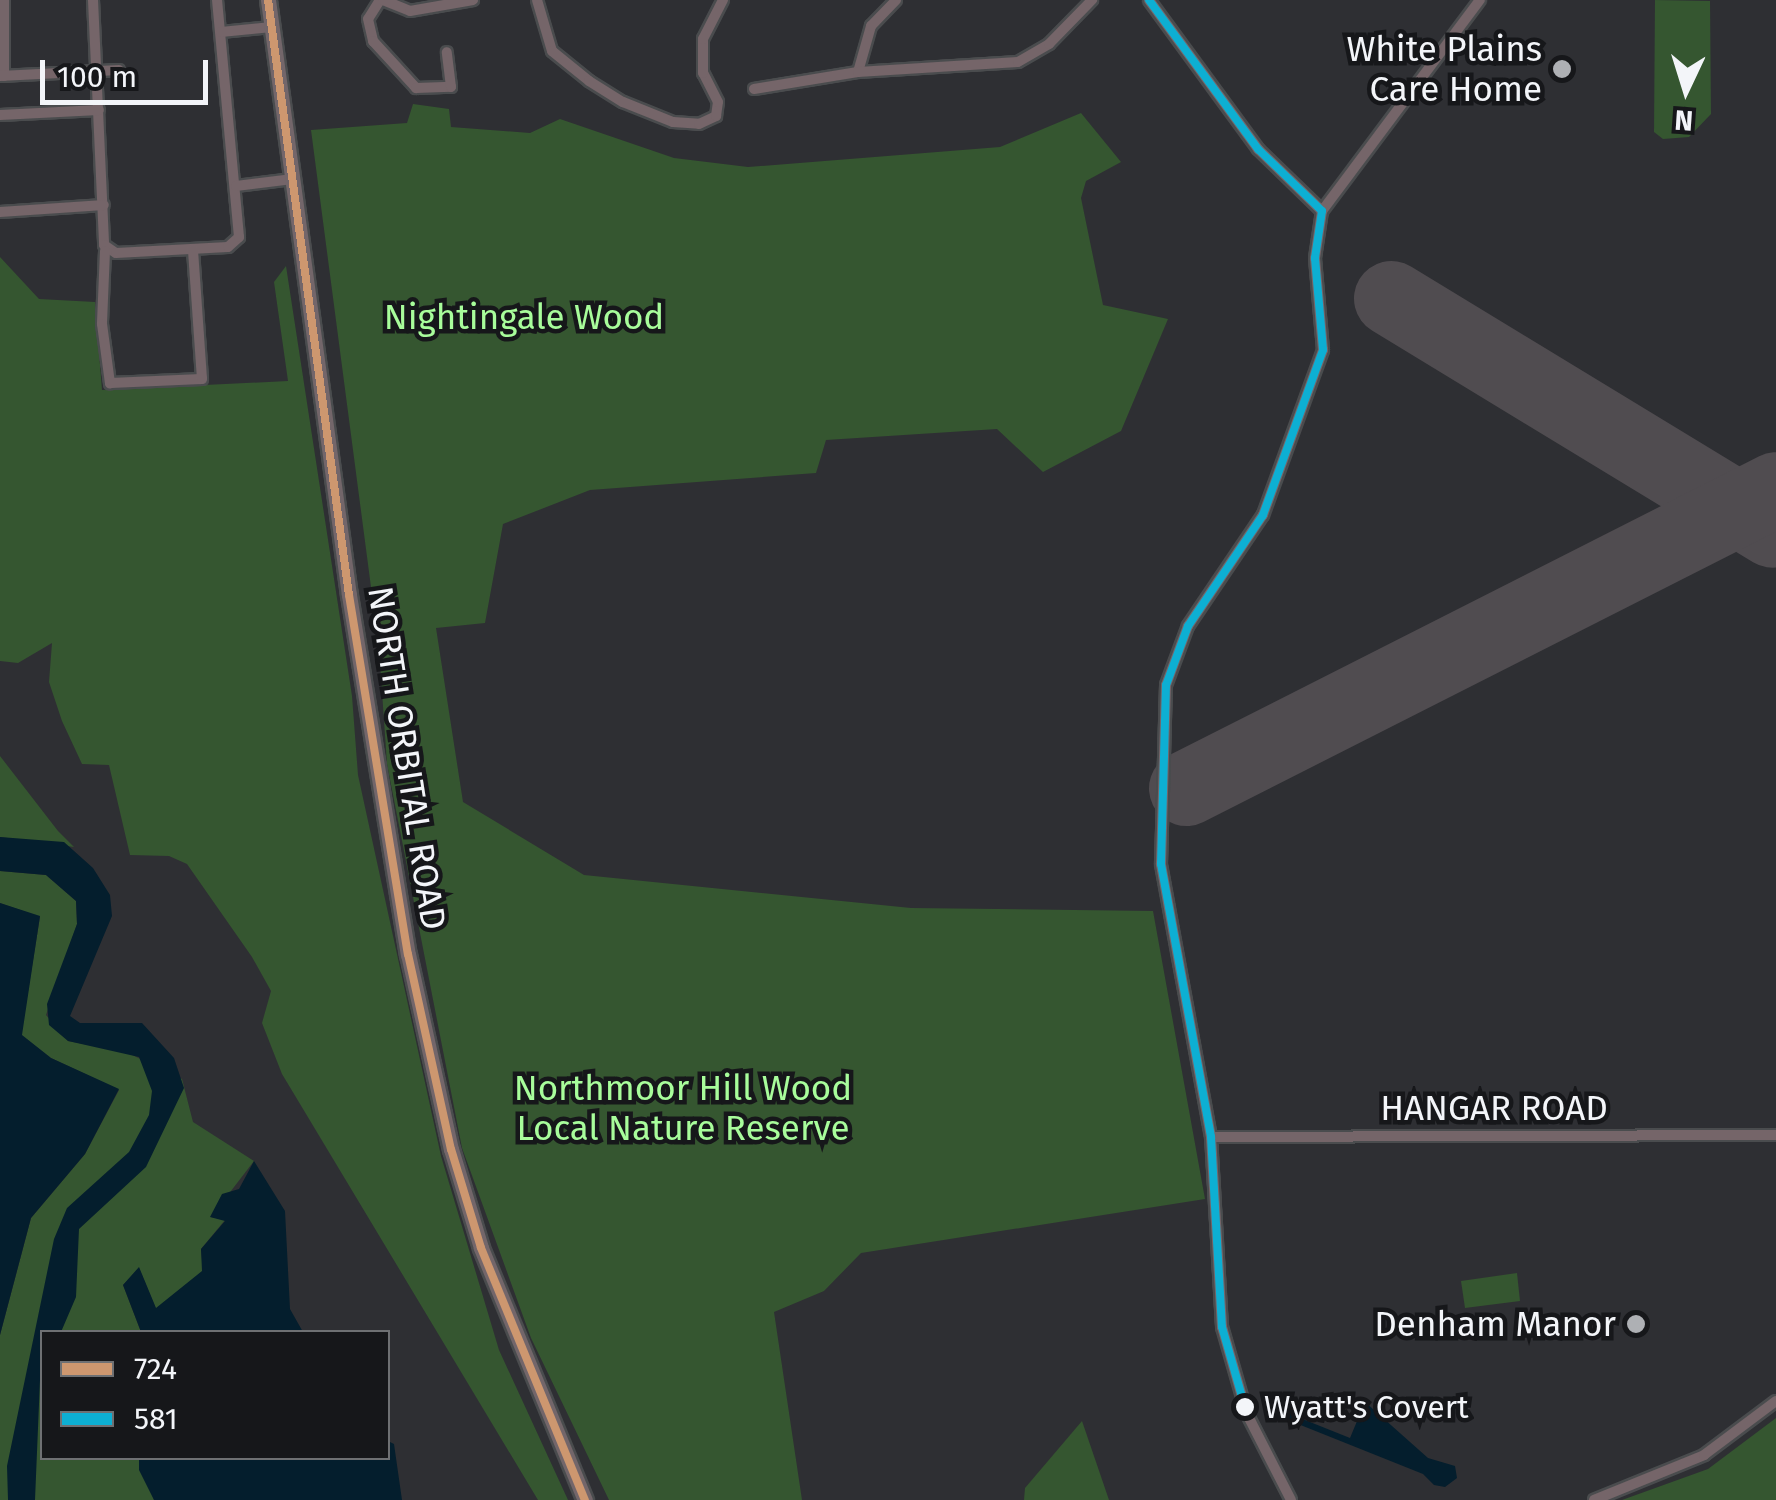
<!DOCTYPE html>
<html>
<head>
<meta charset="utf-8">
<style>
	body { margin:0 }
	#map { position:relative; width:1776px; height:1500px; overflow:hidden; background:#2e2f33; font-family:"Fira Sans",sans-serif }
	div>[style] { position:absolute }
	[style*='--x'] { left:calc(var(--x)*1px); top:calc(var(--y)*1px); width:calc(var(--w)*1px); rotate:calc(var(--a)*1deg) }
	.green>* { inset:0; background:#355630 }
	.water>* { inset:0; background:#041e2d }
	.runway>* { height:75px; margin:-37.5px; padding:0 37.5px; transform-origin:37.5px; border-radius:37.5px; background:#504c50 }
	.roads { filter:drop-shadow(2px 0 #4a4c4e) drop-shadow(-2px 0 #4a4c4e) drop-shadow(0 2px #4a4c4e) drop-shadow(0 -2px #4a4c4e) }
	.street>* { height:10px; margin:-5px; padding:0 5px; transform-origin:5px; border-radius:5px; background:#756569 }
	.primary>* { height:15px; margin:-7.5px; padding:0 7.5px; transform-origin:7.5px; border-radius:7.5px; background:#73666a }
	.bus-1>* { height:8px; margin:-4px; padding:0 4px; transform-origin:4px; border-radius:4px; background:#cd976f }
	.bus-2>* { height:8px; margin:-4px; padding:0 4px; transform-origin:4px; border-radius:4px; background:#0dafd3 }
	.dots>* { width:28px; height:28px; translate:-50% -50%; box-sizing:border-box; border:5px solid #16171a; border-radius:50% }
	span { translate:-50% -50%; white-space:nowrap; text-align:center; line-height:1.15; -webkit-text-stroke:9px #16171a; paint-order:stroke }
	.bus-label { font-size:32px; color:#f3f5f9 }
	.left { translate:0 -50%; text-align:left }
	.poi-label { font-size:35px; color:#f3f5f9 }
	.right { translate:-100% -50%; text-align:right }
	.park-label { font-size:35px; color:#a8fd9b }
	.street-label { font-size:35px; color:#f3f5f9 }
	.legend { position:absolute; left:40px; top:1330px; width:350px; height:130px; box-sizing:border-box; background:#16171a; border:2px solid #6e7073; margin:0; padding:12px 18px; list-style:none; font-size:30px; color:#f3f5f9 }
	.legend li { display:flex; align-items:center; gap:20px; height:50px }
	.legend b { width:50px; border:2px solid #6e7073 }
	.north { position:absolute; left:1636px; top:40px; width:100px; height:100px; -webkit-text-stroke:8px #16171a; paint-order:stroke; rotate:184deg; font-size:28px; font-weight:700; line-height:40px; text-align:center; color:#f3f5f9 }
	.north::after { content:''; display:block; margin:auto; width:35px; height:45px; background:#f3f5f9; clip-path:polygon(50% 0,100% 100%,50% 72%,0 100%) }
	.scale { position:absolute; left:40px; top:60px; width:168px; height:45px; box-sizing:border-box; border:5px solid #f3f5f9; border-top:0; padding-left:12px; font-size:30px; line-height:35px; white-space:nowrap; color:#f3f5f9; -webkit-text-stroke:8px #16171a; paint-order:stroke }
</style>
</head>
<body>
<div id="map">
	<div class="green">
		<div style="clip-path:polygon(1655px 0,1710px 1px,1711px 114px,1689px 137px,1663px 139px,1654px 132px)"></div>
		<div style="clip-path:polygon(413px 104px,449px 109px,451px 127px,530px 133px,560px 119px,674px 158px,748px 167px,1000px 147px,1081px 113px,1121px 162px,1086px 181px,1081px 198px,1103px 305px,1168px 319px,1121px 431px,1043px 472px,997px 429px,826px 440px,816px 473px,590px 490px,503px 524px,485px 623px,436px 628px,463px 802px,584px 875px,911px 908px,1153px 911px,1205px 1199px,861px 1253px,824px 1291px,774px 1312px,802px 1500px,609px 1500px,531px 1338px,462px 1148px,387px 764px,379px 648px,311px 130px,407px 123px)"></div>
		<div style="clip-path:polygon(0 257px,39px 299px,95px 302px,102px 390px,288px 381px,274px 282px,286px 266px,352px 696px,358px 775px,441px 1156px,499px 1350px,568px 1500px,538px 1500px,282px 1074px,262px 1023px,271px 991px,252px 957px,187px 864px,169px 856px,130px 855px,109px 765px,82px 764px,62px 721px,49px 682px,52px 643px,18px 663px,0 661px)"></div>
		<div style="clip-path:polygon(0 756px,58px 831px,74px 847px,0 837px)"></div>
		<div style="clip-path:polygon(0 871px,46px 875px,76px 901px,77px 924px,46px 1015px,68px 1041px,126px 1052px,182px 1079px,193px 1122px,254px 1161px,211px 1217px,225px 1220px,201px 1249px,203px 1271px,156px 1309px,139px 1268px,123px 1285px,141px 1332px,42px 1332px,42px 1458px,139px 1458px,154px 1500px,0 1500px,0 1335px,31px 1218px,85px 1154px,119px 1090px,51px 1058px,21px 1035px,40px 917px,0 903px)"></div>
		<div style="clip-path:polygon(1517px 1273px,1520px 1301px,1465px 1308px,1461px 1281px)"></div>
		<div style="clip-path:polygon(1776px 1418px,1776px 1500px,1622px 1500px,1708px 1469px)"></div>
		<div style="clip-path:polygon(1082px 1421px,1109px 1500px,1024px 1500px,1025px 1488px)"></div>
	</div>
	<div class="water">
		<div style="clip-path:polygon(0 837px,64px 842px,93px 868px,110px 895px,112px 916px,70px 1016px,80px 1023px,142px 1023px,174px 1058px,184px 1088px,146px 1167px,79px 1229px,76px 1297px,61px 1332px,42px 1332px,35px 1500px,8px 1500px,7px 1466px,54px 1239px,67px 1208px,129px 1152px,149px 1115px,152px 1091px,139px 1057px,68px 1041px,49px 1025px,47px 1004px,77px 924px,76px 901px,46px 875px,0 871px)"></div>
		<div style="clip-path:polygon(0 903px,40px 916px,22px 1035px,51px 1058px,119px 1089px,85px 1154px,31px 1218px,0 1335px)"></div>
		<div style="clip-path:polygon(254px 1161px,285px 1211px,290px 1309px,303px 1332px,141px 1332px,123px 1285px,139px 1267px,156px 1308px,202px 1271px,201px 1249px,225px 1221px,210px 1217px,222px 1194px,239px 1189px)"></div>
		<div style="clip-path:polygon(1365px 1402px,1428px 1458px,1455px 1466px,1457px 1478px,1445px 1487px,1434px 1485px,1423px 1474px,1288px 1420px,1290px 1414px,1350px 1438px)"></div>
		<div style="clip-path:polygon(388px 1441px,394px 1444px,402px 1500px,154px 1500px,139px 1470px,139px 1458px,388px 1458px)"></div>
	</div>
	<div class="runway">
		<div style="--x:1391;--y:298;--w:446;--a:31.3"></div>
		<div style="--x:1186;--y:788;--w:661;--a:-26.87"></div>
	</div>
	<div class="roads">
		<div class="street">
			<div style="--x:4;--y:0;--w:76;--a:90"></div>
			<div style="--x:93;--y:0;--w:245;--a:87.4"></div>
			<div style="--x:104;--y:245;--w:14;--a:34"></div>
			<div style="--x:116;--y:253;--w:112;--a:-3.1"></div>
			<div style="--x:228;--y:247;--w:15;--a:-42"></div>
			<div style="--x:239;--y:237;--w:238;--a:-95.3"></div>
			<div style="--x:380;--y:0;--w:22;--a:122"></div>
			<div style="--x:368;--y:19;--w:23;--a:77"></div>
			<div style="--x:373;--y:41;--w:64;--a:47.5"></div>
			<div style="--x:416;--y:88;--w:35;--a:-2"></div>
			<div style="--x:451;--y:87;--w:35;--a:-97"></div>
			<div style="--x:383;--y:0;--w:29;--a:22"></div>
			<div style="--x:410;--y:11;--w:64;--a:-9.9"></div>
			<div style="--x:537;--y:0;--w:53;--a:73.6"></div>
			<div style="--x:552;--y:51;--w:48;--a:39"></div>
			<div style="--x:589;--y:81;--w:40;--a:32"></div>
			<div style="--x:623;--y:102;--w:54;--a:21.8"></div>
			<div style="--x:673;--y:122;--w:26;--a:4"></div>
			<div style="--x:699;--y:124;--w:19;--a:-25"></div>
			<div style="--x:716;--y:116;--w:14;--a:-82"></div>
			<div style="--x:718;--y:102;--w:33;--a:-117"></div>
			<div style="--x:703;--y:73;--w:34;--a:-90"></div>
			<div style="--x:703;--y:39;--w:44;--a:-62.9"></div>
			<div style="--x:1149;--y:0;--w:185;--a:53.8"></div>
			<div style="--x:1258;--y:149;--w:89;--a:44.1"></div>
			<div style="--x:221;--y:32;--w:51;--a:-5.6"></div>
			<div style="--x:858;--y:72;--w:48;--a:-74.2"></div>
			<div style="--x:871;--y:26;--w:36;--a:-46"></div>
			<div style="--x:0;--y:76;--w:119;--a:-2.9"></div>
			<div style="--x:754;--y:89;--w:105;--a:-9.3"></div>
			<div style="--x:858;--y:72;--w:160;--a:-3.6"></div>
			<div style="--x:1018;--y:62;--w:36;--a:-30"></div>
			<div style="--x:1049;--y:44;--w:62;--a:-45.7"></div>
			<div style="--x:0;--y:115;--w:99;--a:-2.9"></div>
			<div style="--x:236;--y:186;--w:57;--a:-7"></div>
			<div style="--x:0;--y:212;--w:104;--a:-3.9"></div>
			<div style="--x:105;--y:251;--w:73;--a:92.4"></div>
			<div style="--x:102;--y:324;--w:60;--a:82.3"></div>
			<div style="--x:110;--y:383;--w:92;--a:-2.5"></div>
			<div style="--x:202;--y:379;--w:130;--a:-94"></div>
			<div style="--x:1211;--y:1137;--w:565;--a:-0.2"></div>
			<div style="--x:1291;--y:1500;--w:97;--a:-117.1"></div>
			<div style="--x:1247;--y:1414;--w:91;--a:-106"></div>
			<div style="--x:1222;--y:1327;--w:190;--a:-93.3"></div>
			<div style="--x:1211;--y:1137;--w:278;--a:-100.4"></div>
			<div style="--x:1161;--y:864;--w:179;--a:-88.4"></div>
			<div style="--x:1166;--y:685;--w:63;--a:-69.6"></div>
			<div style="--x:1188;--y:626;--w:134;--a:-56"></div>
			<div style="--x:1263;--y:515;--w:176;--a:-70"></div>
			<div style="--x:1323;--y:350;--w:92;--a:-95"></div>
			<div style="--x:1315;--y:258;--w:48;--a:-81.5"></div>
			<div style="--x:1322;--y:211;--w:264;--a:-53.2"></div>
			<div style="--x:1594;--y:1500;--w:119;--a:-22.2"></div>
			<div style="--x:1704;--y:1455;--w:90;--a:-36.9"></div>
		</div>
		<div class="primary">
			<div style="--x:268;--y:0;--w:600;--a:82.25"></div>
			<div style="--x:349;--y:595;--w:364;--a:80.7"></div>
			<div style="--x:408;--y:954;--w:200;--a:77.6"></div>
			<div style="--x:451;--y:1149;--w:103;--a:73.1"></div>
			<div style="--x:481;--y:1248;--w:273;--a:67.6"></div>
		</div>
	</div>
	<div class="bus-1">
		<div style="--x:268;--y:0;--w:600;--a:82.25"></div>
		<div style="--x:349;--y:595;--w:364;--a:80.7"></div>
		<div style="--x:408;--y:954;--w:200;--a:77.6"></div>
		<div style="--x:451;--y:1149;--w:103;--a:73.1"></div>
		<div style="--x:481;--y:1248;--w:273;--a:67.6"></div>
	</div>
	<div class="bus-2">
		<div style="--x:1149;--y:0;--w:185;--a:53.8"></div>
		<div style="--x:1258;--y:149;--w:89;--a:44.1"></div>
		<div style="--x:1322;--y:211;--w:48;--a:98.5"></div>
		<div style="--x:1315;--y:258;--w:92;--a:85"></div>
		<div style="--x:1323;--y:350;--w:176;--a:110"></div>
		<div style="--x:1263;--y:515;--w:134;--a:124"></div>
		<div style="--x:1188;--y:626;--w:63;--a:110.4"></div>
		<div style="--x:1166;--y:685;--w:179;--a:91.6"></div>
		<div style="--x:1161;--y:864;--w:278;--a:79.6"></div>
		<div style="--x:1211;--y:1137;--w:190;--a:86.7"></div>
		<div style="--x:1222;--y:1327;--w:91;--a:74"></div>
	</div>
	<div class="dots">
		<div style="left:1562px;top:69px;background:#aeb0b4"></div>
		<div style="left:1636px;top:1324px;background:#aeb0b4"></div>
		<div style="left:1245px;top:1407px;background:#f3f5f9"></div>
	</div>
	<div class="bus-label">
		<span class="left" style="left:1264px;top:1407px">Wyatt's Covert</span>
	</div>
	<div class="poi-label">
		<span class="right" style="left:1542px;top:69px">White Plains<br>Care Home</span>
		<span class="right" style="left:1616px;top:1324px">Denham Manor</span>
	</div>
	<div class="park-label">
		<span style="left:524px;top:317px">Nightingale Wood</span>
		<span style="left:683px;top:1108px">Northmoor Hill Wood<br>Local Nature Reserve</span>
	</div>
	<div class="street-label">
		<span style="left:407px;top:758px;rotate:81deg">NORTH ORBITAL ROAD</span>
		<span style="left:1494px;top:1108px">HANGAR ROAD</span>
	</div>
	<ul class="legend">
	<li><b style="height:12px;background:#cd976f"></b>724</li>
	<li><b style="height:12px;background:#0dafd3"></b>581</li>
	</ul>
	<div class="north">N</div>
	<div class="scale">100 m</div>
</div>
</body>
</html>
